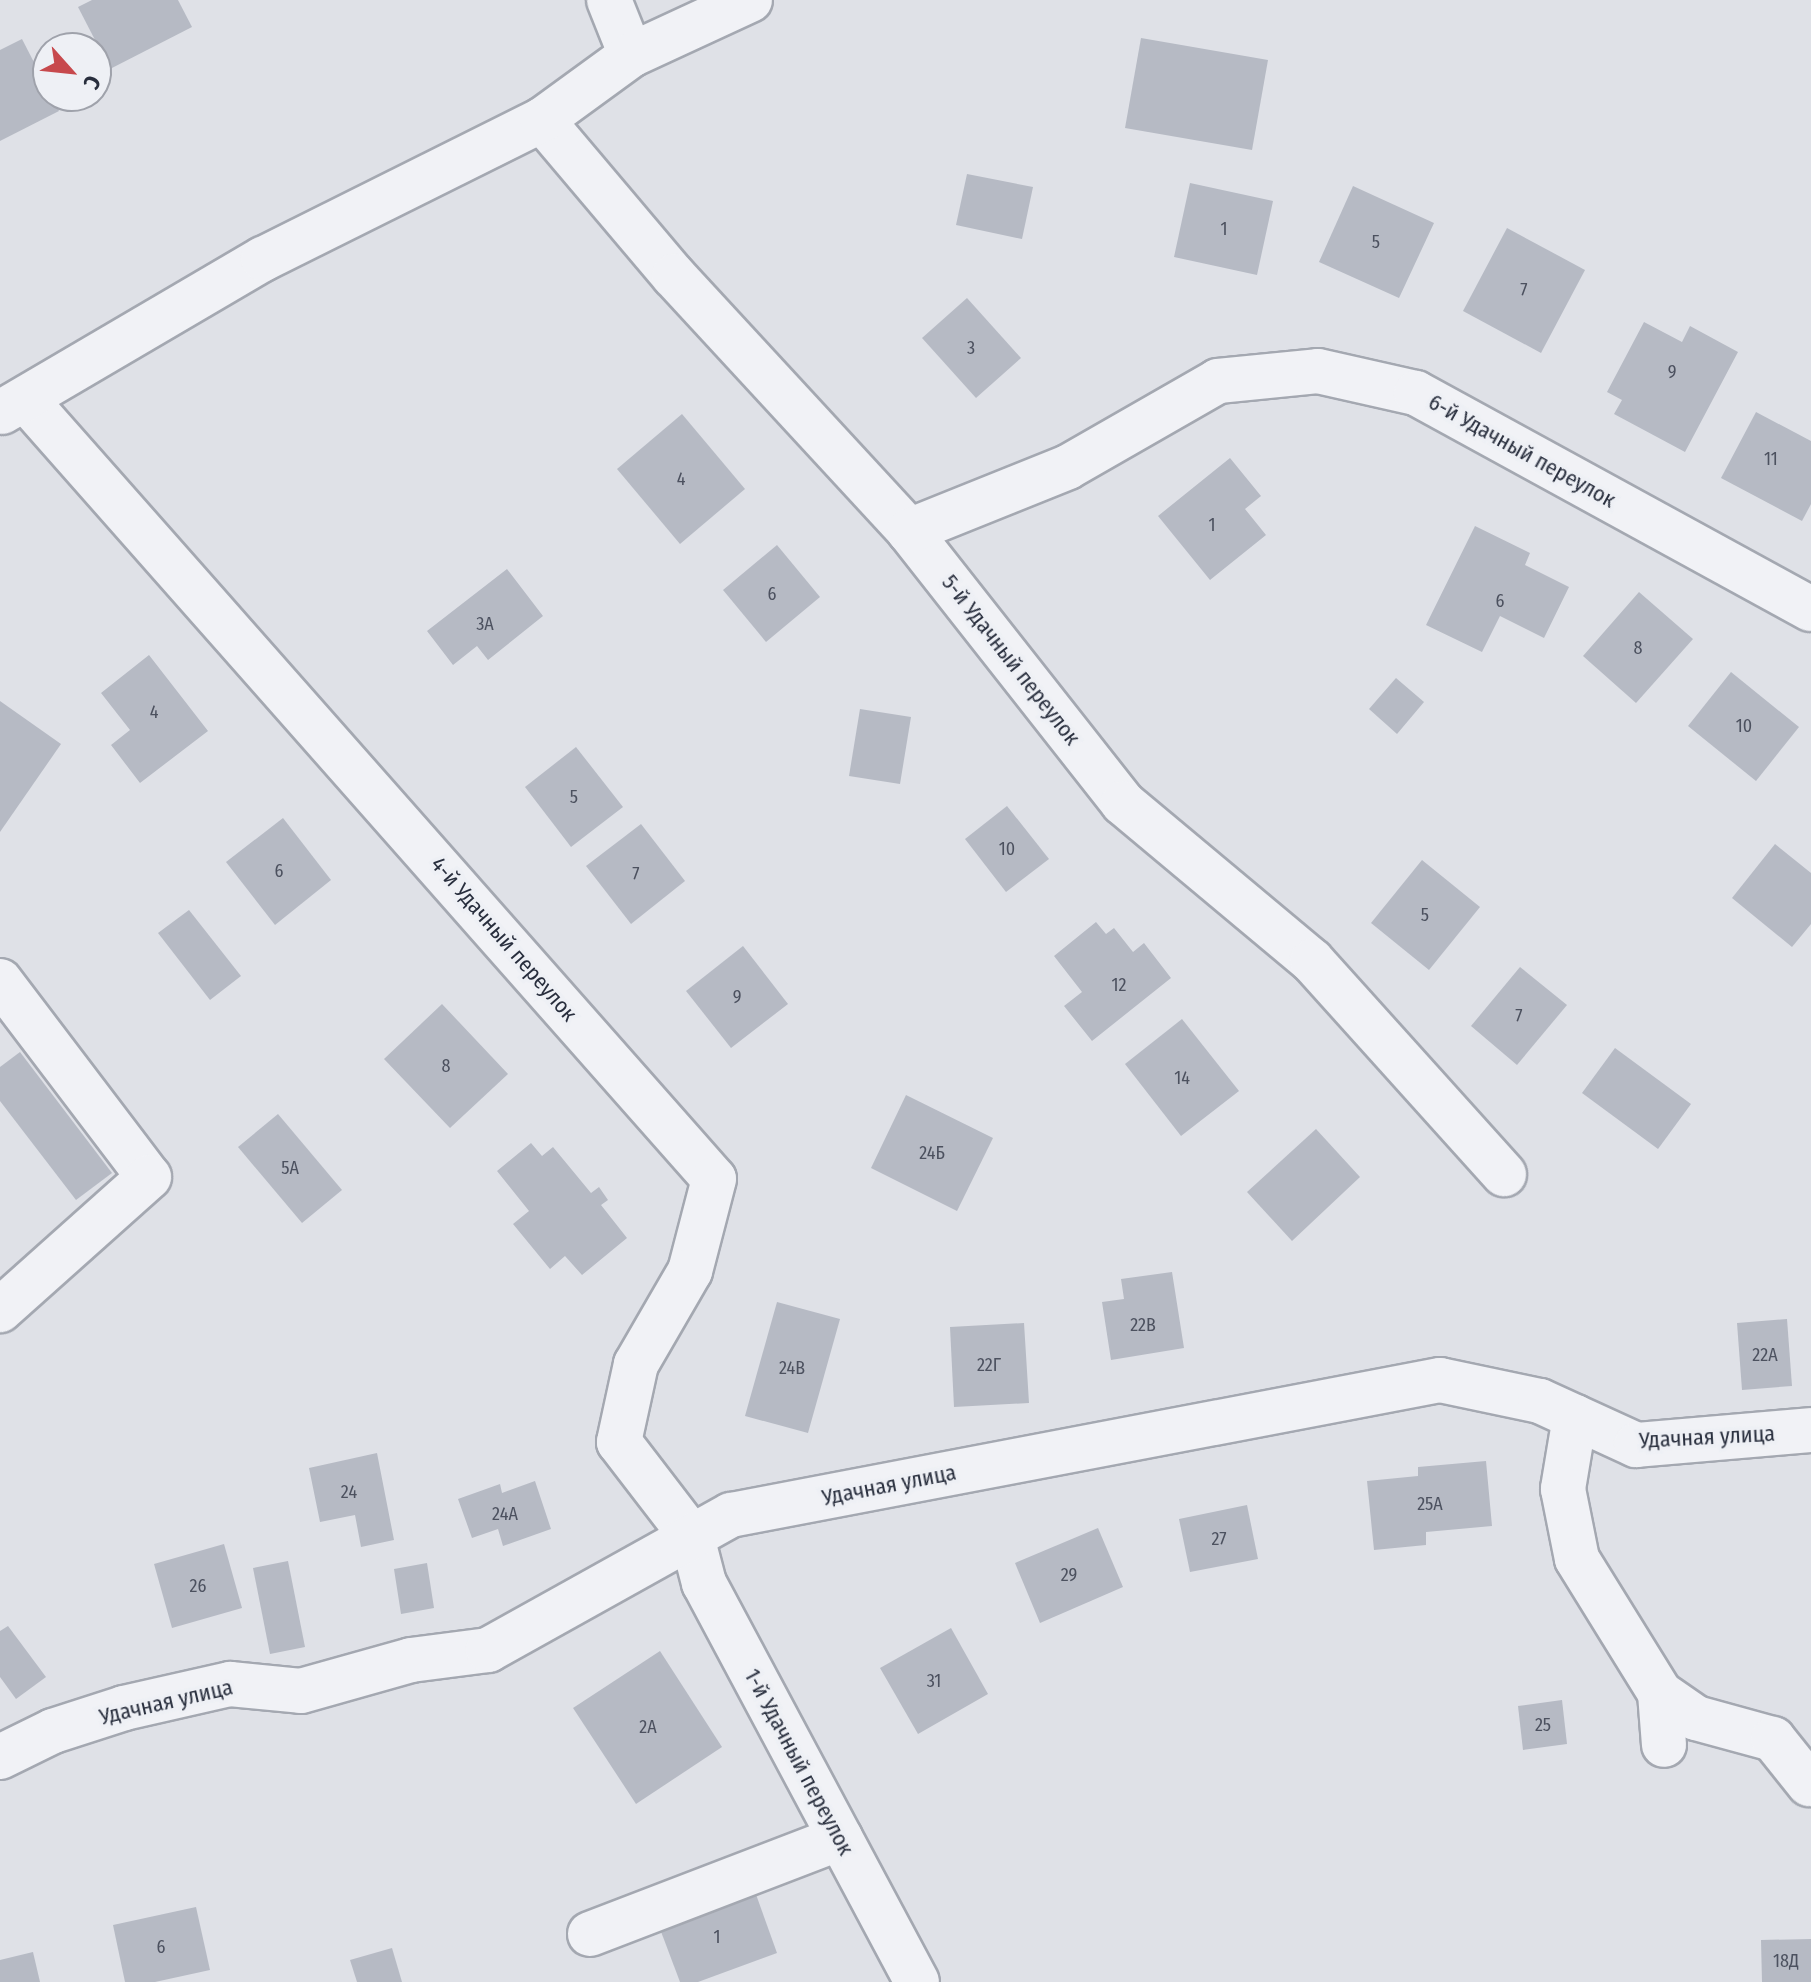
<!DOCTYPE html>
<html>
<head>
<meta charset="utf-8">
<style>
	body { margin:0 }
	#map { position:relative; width:1811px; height:1982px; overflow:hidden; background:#dfe1e7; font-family:"Fira Sans Condensed",sans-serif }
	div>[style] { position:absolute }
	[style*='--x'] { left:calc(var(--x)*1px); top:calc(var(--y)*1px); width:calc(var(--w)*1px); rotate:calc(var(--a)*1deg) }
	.building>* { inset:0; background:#b6bac4 }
	.roads { filter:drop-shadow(2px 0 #a4a8b1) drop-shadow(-2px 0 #a4a8b1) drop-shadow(0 2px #a4a8b1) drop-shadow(0 -2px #a4a8b1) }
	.minor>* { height:44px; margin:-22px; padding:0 22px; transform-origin:22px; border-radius:22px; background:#f1f2f6 }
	span { translate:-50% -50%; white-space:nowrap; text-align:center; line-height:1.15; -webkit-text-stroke:7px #eef0f5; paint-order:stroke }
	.number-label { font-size:18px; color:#4c515f }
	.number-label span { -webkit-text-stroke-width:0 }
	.street-label { font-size:22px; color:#282e3d }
	.north { position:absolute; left:32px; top:32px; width:80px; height:80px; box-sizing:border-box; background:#eef0f5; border:2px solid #9fa2ab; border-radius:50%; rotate:117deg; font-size:22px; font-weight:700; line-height:32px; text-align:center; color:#282e3d }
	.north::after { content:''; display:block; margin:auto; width:28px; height:36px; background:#c7494d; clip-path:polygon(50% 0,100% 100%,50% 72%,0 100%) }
</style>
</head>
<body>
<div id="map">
	<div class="building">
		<div style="clip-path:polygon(92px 0,178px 0,192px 27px,110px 69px,78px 7px)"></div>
		<div style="clip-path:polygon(1141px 38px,1268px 60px,1252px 150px,1125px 128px)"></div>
		<div style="clip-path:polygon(22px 39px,59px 111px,0 141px,0 50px)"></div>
		<div style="clip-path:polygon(967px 174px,1033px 187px,1022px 239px,956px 225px)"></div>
		<div style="clip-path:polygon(1190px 183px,1273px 201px,1257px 275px,1174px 257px)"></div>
		<div style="clip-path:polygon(1353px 186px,1434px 223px,1399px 298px,1319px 262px)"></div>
		<div style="clip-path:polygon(1507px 228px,1585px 270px,1541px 353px,1463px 311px)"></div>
		<div style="clip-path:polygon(967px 298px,1021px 358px,976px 398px,922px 338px)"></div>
		<div style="clip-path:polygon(1644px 322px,1682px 342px,1690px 326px,1738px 352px,1685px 452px,1614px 414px,1622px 400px,1607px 392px)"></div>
		<div style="clip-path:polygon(1756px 412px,1811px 441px,1811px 504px,1802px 521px,1721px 478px)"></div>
		<div style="clip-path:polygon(682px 414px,745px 489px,680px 544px,617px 469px)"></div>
		<div style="clip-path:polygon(1230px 458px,1261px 496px,1245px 509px,1266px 535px,1210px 580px,1158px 516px)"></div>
		<div style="clip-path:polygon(1475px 526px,1530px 553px,1525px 565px,1569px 587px,1544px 638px,1500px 616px,1482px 652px,1426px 625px)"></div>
		<div style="clip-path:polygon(777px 545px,820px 597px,766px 642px,723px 590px)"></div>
		<div style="clip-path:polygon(507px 569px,543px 616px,488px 660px,477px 646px,453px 665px,427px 631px)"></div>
		<div style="clip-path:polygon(1639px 592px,1693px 639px,1636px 703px,1583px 656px)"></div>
		<div style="clip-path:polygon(149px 655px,208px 731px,140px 783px,111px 745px,130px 730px,101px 693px)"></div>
		<div style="clip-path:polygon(1731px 672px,1799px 727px,1756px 781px,1688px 726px)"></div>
		<div style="clip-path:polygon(1396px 678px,1424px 702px,1397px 734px,1369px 709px)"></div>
		<div style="clip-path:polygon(0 701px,61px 744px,0 832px)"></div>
		<div style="clip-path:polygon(860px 709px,911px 717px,900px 784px,849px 776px)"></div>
		<div style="clip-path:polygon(576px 747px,623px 807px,571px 847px,525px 787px)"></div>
		<div style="clip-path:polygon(1007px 806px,1049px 859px,1006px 892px,965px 839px)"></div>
		<div style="clip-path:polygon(283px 818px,331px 880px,275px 925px,226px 862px)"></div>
		<div style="clip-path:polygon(641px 824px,685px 881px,631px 924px,586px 866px)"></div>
		<div style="clip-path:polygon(1775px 844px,1811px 873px,1811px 924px,1792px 947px,1732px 898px)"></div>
		<div style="clip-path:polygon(1422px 860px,1480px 907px,1429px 970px,1371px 923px)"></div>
		<div style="clip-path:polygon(189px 910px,241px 976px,210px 1000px,158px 933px)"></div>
		<div style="clip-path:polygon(1096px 922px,1106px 934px,1114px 928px,1133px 952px,1144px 943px,1171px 978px,1092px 1041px,1064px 1006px,1082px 992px,1054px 956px)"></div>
		<div style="clip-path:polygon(743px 946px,788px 1004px,731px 1048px,686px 991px)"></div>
		<div style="clip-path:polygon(1520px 967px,1567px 1005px,1517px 1065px,1471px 1026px)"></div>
		<div style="clip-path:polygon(442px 1004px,508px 1074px,450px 1128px,384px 1059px)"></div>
		<div style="clip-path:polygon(1182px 1019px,1239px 1091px,1181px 1136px,1125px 1064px)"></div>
		<div style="clip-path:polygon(1615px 1048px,1691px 1104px,1658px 1149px,1582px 1093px)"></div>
		<div style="clip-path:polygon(20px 1052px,112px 1173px,76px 1200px,0 1101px,0 1067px)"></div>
		<div style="clip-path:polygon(906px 1095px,993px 1138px,957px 1211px,871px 1168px)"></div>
		<div style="clip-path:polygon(278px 1114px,342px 1190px,302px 1223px,238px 1147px)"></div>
		<div style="clip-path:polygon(1316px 1129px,1360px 1177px,1292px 1241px,1247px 1192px)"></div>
		<div style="clip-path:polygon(531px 1143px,542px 1156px,553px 1147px,591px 1193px,599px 1187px,608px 1200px,601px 1205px,627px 1238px,582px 1275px,565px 1256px,550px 1269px,513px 1224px,529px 1211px,497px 1171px)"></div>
		<div style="clip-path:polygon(1172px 1272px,1184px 1348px,1111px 1360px,1102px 1302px,1124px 1299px,1121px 1279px)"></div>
		<div style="clip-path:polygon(777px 1302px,840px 1319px,808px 1433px,745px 1416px)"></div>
		<div style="clip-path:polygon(1787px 1319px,1792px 1386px,1742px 1390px,1737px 1323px)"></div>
		<div style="clip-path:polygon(1024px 1323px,1029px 1403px,954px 1407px,950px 1327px)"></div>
		<div style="clip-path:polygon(377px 1453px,394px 1540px,361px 1547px,355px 1515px,320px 1522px,309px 1468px)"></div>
		<div style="clip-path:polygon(1486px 1461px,1492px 1526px,1426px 1532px,1426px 1545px,1374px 1550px,1367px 1481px,1418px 1476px,1418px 1467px)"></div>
		<div style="clip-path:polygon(535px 1481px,551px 1529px,503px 1546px,498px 1529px,472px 1538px,458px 1499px,500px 1484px,502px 1493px)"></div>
		<div style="clip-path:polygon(1247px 1505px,1258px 1559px,1190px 1572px,1179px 1519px)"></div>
		<div style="clip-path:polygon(1098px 1528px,1123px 1587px,1040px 1623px,1015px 1563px)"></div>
		<div style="clip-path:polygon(224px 1544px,242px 1608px,172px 1628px,154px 1564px)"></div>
		<div style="clip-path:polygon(288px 1561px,305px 1647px,270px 1654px,253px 1568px)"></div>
		<div style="clip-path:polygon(427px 1563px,434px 1608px,401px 1614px,394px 1569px)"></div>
		<div style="clip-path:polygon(8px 1626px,46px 1677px,16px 1699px,0 1677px,0 1631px)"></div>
		<div style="clip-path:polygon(951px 1628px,988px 1694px,918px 1734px,880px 1668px)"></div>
		<div style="clip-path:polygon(660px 1651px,722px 1747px,636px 1804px,573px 1708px)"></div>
		<div style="clip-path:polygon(1562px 1700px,1567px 1744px,1523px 1750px,1518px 1706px)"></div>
		<div style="clip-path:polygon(753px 1886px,777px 1953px,698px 1982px,680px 1982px,657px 1921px)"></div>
		<div style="clip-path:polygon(196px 1907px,210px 1970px,155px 1982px,125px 1982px,113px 1925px)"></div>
		<div style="clip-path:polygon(1811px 1939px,1811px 1982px,1762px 1982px,1761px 1940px)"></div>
		<div style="clip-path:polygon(392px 1948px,402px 1982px,357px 1982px,350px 1960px)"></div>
		<div style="clip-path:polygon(33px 1952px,40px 1982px,0 1982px,0 1960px)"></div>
	</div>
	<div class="roads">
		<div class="minor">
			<div style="--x:609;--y:0;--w:59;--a:68.2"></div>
			<div style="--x:542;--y:120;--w:204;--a:49.8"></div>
			<div style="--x:674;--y:276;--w:347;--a:47.3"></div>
			<div style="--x:909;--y:531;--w:346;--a:51.8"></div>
			<div style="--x:1123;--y:803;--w:246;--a:39.9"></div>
			<div style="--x:1312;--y:961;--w:287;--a:48"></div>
			<div style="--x:26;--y:400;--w:1039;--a:48.55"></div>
			<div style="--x:714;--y:1179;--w:95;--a:104.6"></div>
			<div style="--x:690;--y:1271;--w:108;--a:120.1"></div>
			<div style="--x:636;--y:1364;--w:80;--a:102.3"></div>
			<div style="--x:619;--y:1442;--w:120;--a:52.5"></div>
			<div style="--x:692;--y:1537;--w:48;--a:75.4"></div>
			<div style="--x:704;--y:1583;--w:452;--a:61.9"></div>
			<div style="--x:2;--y:412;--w:303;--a:-30.4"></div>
			<div style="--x:263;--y:259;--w:312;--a:-26.5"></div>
			<div style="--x:542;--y:120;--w:110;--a:-36.1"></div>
			<div style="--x:631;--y:55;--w:131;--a:-24.8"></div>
			<div style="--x:909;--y:531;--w:171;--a:-21.9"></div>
			<div style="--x:1068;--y:467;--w:173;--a:-29.8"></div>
			<div style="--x:1218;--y:381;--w:100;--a:-5.7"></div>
			<div style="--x:1318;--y:371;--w:100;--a:12.7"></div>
			<div style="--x:1416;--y:393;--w:450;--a:28.7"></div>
			<div style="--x:0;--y:981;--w:246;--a:52.8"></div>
			<div style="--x:149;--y:1177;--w:200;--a:138.2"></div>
			<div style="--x:1575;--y:1417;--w:73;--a:99.5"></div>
			<div style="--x:1563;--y:1489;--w:71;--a:78.7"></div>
			<div style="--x:1577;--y:1559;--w:158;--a:58.2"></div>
			<div style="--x:1660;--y:1693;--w:52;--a:85.6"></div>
			<div style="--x:1660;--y:1693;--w:44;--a:34.8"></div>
			<div style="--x:1696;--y:1718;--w:80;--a:15.3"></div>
			<div style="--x:1773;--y:1739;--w:58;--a:51.3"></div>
			<div style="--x:0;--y:1757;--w:59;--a:-26.1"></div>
			<div style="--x:53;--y:1731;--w:75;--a:-17.9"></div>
			<div style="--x:124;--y:1708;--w:109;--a:-12.8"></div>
			<div style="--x:230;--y:1684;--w:71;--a:5.6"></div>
			<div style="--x:301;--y:1691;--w:114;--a:-15.7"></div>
			<div style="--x:411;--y:1660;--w:78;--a:-7.4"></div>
			<div style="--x:488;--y:1650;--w:278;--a:-29.1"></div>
			<div style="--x:731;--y:1515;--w:722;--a:-10.78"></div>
			<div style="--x:1440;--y:1380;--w:102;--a:11.9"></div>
			<div style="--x:1540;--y:1401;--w:106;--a:24.6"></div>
			<div style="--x:1636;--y:1445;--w:176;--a:-4.9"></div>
			<div style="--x:590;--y:1934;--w:268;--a:-21"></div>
		</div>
	</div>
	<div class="number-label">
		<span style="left:1224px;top:229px">1</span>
		<span style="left:1376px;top:242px">5</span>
		<span style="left:1524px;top:290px">7</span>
		<span style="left:971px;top:348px">3</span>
		<span style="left:1672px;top:372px">9</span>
		<span style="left:1771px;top:459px">11</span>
		<span style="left:681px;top:479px">4</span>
		<span style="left:1212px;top:525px">1</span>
		<span style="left:772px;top:594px">6</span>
		<span style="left:1500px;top:601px">6</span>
		<span style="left:485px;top:624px">3А</span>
		<span style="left:1638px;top:648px">8</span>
		<span style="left:154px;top:712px">4</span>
		<span style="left:1744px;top:726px">10</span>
		<span style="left:574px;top:797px">5</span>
		<span style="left:1007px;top:849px">10</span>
		<span style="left:279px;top:871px">6</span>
		<span style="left:636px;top:874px">7</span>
		<span style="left:1425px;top:915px">5</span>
		<span style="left:1119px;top:985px">12</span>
		<span style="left:737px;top:997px">9</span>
		<span style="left:1519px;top:1016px">7</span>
		<span style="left:446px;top:1066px">8</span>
		<span style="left:1182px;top:1078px">14</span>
		<span style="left:932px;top:1153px">24Б</span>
		<span style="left:290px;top:1168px">5А</span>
		<span style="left:1143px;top:1325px">22В</span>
		<span style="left:1765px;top:1355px">22А</span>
		<span style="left:989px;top:1365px">22Г</span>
		<span style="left:792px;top:1368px">24В</span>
		<span style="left:349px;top:1492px">24</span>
		<span style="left:1430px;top:1504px">25А</span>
		<span style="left:505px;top:1514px">24А</span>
		<span style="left:1219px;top:1539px">27</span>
		<span style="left:1069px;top:1575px">29</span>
		<span style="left:198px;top:1586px">26</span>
		<span style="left:934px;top:1681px">31</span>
		<span style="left:1543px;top:1725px">25</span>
		<span style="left:648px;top:1727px">2А</span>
		<span style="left:717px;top:1937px">1</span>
		<span style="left:161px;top:1947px">6</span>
		<span style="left:1786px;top:1961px">18Д</span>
	</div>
	<div class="street-label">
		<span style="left:1522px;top:451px;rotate:29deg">6-й Удачный переулок</span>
		<span style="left:1011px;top:660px;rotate:52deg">5-й Удачный переулок</span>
		<span style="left:504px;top:939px;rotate:49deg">4-й Удачный переулок</span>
		<span style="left:1707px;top:1437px;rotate:-3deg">Удачная улица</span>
		<span style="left:889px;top:1485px;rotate:-11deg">Удачная улица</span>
		<span style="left:166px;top:1702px;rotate:-13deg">Удачная улица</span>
		<span style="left:799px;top:1762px;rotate:62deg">1-й Удачный переулок</span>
	</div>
	<div class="north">С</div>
</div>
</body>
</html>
